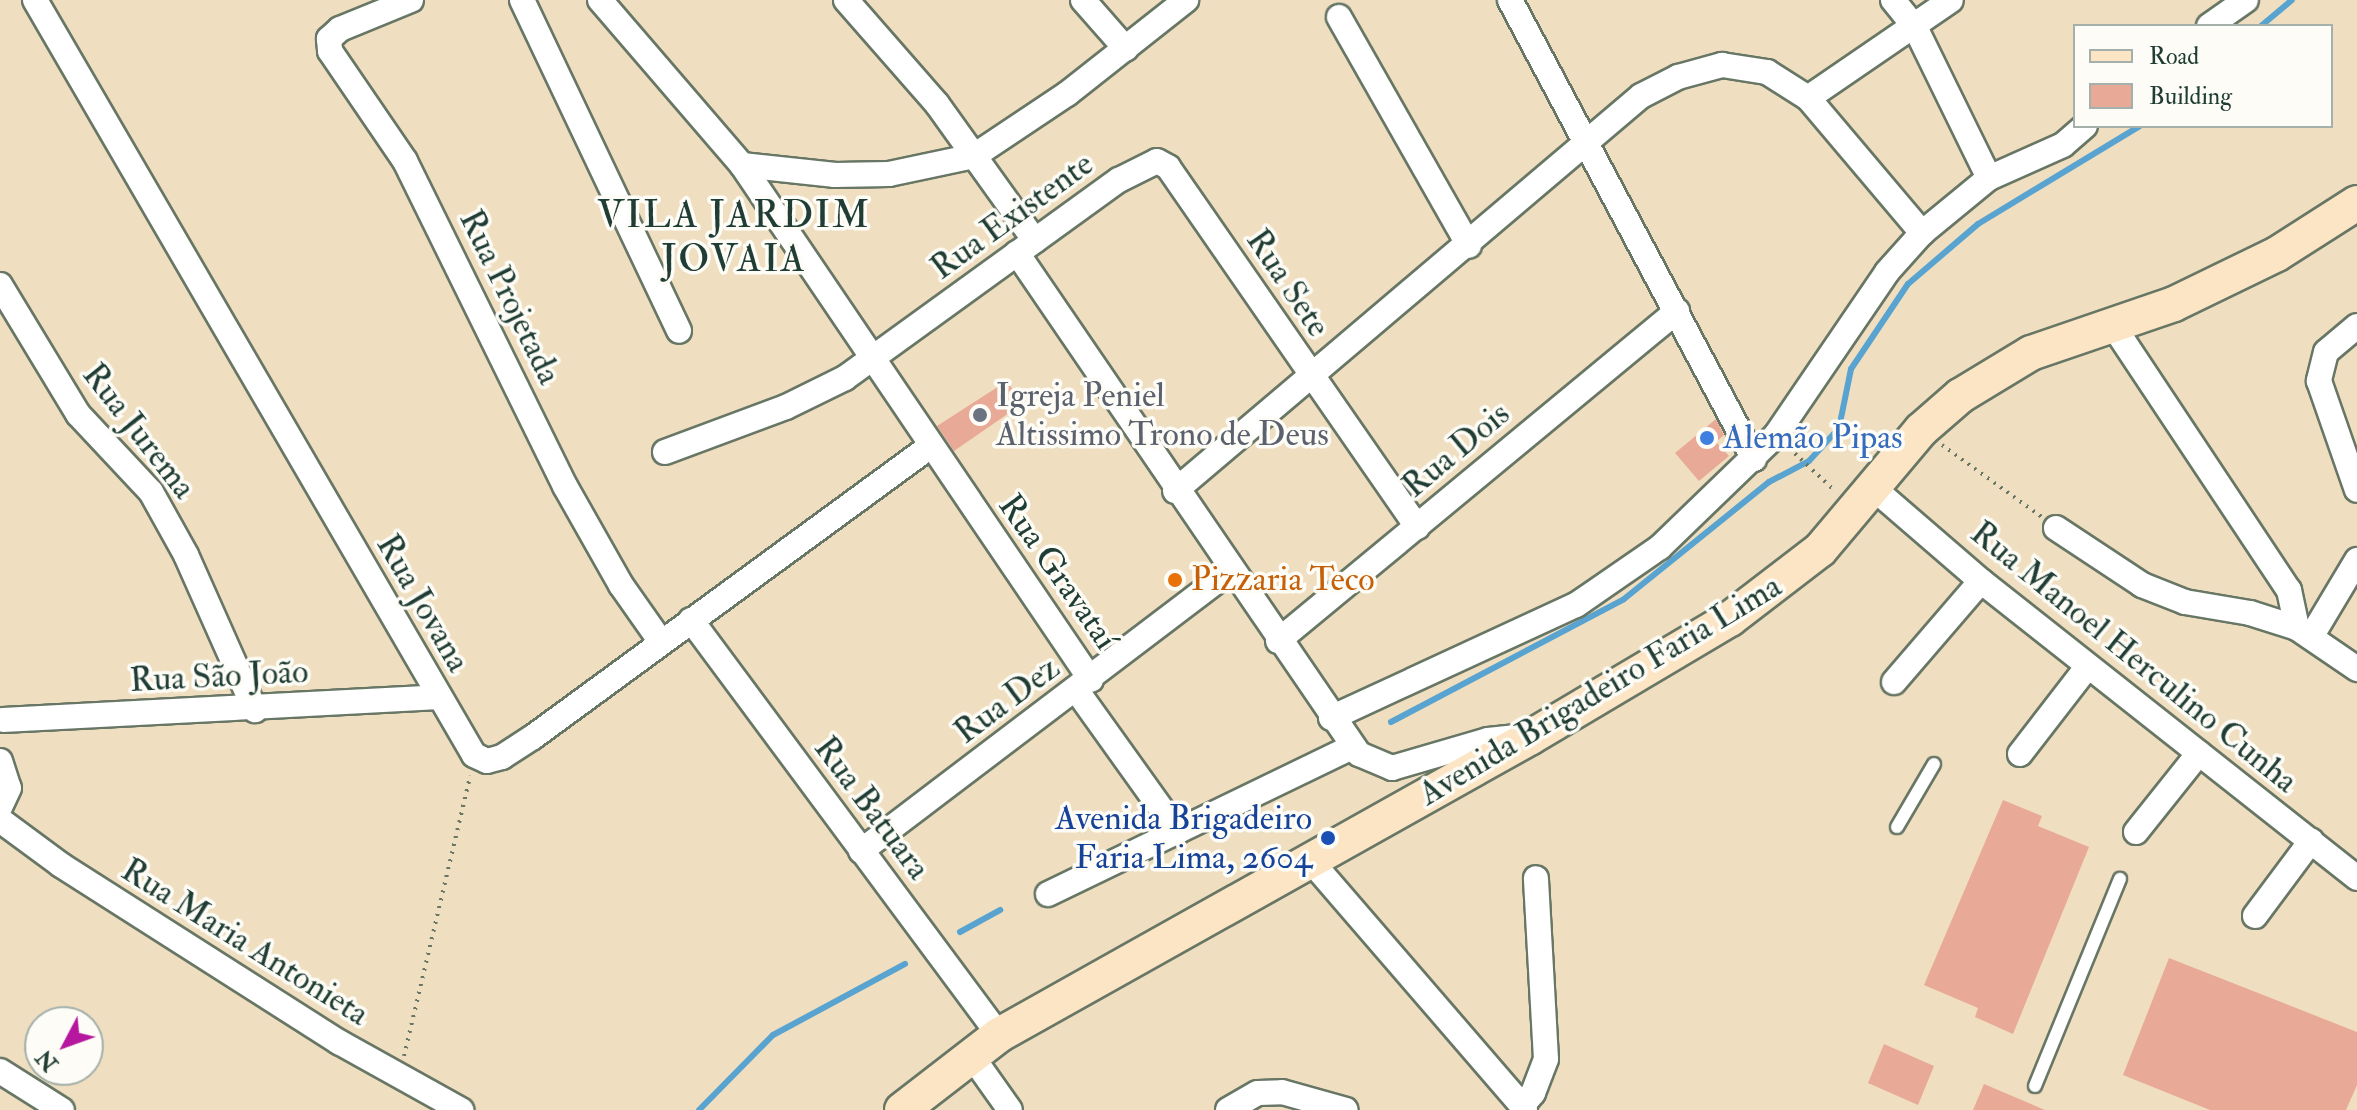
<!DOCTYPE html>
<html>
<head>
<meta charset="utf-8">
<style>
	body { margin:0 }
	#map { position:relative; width:2357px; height:1110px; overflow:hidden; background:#efdfc0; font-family:"IM FELL Double Pica",serif }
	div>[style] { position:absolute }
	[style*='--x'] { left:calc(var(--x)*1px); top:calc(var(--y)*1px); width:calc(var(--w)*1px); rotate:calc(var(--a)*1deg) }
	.stream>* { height:6px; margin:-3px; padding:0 3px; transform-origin:3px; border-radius:3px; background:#58a3d0 }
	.building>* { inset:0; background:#e8a997 }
	.path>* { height:4px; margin-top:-2px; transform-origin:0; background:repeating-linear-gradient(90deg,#687665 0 2px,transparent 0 8px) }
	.roads { filter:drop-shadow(2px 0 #687665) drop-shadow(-2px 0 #687665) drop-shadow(0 2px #687665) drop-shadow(0 -2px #687665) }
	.service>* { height:12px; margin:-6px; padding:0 6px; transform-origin:6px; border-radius:6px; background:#fff }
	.minor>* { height:24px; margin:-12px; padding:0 12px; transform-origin:12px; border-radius:12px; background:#fff }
	.secondary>* { height:34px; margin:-17px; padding:0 17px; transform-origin:17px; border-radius:17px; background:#fce5c4 }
	.dots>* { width:22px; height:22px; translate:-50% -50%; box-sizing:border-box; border:4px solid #fdfcf7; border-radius:50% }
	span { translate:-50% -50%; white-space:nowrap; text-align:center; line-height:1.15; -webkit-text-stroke:7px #fdfcf7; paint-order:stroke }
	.street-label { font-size:34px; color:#1f3d34 }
	.worship-label { font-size:34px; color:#5b616d }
	.left { translate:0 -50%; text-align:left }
	.shop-label { font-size:34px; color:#366cbe }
	.food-label { font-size:34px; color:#c56008 }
	.transit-label { font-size:34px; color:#164399 }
	.right { translate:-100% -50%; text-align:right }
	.quarter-label { font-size:38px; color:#1f3d34; letter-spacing:2px }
	.legend { position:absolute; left:2073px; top:24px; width:260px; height:104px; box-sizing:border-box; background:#fdfcf7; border:2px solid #a4b0a9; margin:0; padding:10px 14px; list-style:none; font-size:24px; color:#1f3d34 }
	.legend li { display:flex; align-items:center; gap:16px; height:40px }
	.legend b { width:40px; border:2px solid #a4b0a9 }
	.north { position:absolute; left:24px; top:1006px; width:80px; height:80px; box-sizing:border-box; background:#fdfcf7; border:2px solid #a4b0a9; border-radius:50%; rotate:229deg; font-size:22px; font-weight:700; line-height:32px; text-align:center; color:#1f3d34 }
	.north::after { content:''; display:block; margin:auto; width:28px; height:36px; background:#b5179e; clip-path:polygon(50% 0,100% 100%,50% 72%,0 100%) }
</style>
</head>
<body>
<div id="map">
	<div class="stream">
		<div style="--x:2261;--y:26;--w:40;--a:-40"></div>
		<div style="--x:1391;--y:722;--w:263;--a:-27.8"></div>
		<div style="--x:1624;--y:599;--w:186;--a:-38.9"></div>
		<div style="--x:1769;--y:482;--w:45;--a:-27.7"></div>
		<div style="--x:1809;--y:461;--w:45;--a:-47.7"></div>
		<div style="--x:1839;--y:428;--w:60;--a:-78.5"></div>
		<div style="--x:1851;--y:369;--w:102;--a:-56.2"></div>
		<div style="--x:1908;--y:284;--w:92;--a:-40.6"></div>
		<div style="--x:1978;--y:224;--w:189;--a:-31.2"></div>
		<div style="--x:960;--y:932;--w:46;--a:-28.8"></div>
		<div style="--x:699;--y:1110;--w:105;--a:-45.4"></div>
		<div style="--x:773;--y:1035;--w:150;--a:-28.3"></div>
	</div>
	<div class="building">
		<div style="clip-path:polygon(1007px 381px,1022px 404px,954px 451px,937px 426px)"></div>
		<div style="clip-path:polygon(1716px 419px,1724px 435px,1716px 442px,1729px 456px,1699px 481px,1675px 453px)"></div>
		<div style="clip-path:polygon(2003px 800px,2042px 816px,2038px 826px,2089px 847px,2013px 1034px,1975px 1017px,1978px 1008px,1924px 985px)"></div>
		<div style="clip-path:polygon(2169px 958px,2357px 1032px,2357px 1085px,2346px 1110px,2210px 1110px,2123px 1075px)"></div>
		<div style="clip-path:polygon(1884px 1044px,1934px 1066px,1918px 1105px,1868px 1083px)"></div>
		<div style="clip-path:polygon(1984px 1084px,2045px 1110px,1973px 1110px)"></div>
	</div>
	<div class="path">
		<div style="--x:1942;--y:445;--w:123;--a:35.8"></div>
		<div style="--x:1789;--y:448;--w:63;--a:43.1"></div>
		<div style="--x:404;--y:1056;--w:288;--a:-76.7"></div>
	</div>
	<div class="roads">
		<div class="service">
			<div style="--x:1897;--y:827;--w:73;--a:-59.6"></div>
			<div style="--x:2035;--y:1086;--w:224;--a:-67.7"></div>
		</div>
		<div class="minor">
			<div style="--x:35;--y:0;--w:873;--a:59.82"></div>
			<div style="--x:474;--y:755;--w:14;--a:25"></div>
			<div style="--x:487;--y:761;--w:16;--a:-15"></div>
			<div style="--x:502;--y:757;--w:37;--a:-33"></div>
			<div style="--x:533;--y:737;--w:492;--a:-36.2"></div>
			<div style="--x:411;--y:0;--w:77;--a:157.8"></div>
			<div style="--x:340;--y:29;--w:15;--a:138"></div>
			<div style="--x:329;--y:39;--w:12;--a:85"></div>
			<div style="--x:330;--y:51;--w:133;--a:55.7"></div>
			<div style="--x:405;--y:161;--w:362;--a:63.8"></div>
			<div style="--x:565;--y:486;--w:114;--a:60.5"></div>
			<div style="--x:621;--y:585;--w:70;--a:54.9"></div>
			<div style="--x:522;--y:0;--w:366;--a:64.6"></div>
			<div style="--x:600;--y:0;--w:218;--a:49.3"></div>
			<div style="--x:742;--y:165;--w:622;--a:55.88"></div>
			<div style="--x:846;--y:0;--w:138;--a:48.8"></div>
			<div style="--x:937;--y:104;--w:168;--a:54.4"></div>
			<div style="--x:1083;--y:0;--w:65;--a:48.7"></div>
			<div style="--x:1510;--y:0;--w:520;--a:62.01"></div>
			<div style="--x:1893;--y:0;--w:35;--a:51"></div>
			<div style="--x:1915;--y:27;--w:168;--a:63.9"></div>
			<div style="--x:1339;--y:17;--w:263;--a:60.4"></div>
			<div style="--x:2209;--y:26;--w:45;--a:-35.1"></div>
			<div style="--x:1808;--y:98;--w:173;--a:-34.4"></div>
			<div style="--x:742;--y:165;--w:94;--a:6.1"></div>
			<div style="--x:835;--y:175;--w:54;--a:-1.1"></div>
			<div style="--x:889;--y:174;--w:87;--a:-12"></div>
			<div style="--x:974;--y:156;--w:112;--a:-33.7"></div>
			<div style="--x:1067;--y:94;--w:152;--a:-38.3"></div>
			<div style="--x:1017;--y:253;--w:607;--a:55.68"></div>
			<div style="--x:1359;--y:754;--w:36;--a:23"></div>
			<div style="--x:1392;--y:768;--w:100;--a:-16.3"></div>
			<div style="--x:1488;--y:740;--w:36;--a:-6"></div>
			<div style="--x:0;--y:285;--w:151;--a:58.8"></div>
			<div style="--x:78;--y:414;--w:107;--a:46.9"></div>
			<div style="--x:151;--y:492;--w:72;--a:60.9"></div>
			<div style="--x:186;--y:555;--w:170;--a:66"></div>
			<div style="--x:2112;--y:324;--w:320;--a:56.4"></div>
			<div style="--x:2289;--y:590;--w:39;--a:78"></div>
			<div style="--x:2357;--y:326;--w:40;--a:140"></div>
			<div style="--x:2326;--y:352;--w:30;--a:104"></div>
			<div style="--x:2319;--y:381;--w:115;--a:70.8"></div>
			<div style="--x:665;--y:452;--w:129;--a:-20.4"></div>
			<div style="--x:786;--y:407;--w:66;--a:-26.2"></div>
			<div style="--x:845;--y:378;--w:338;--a:-35.9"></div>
			<div style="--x:1119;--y:180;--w:42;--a:-26.6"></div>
			<div style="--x:1157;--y:161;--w:13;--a:29"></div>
			<div style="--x:1168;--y:167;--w:438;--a:55.3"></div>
			<div style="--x:1872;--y:487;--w:144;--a:40.8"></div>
			<div style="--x:1981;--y:581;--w:479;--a:38.3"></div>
			<div style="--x:1175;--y:491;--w:611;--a:-40.29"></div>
			<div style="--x:1641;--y:96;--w:42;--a:-27.2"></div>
			<div style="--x:1678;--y:77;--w:46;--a:-15.3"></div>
			<div style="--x:1722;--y:65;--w:46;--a:8.8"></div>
			<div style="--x:1767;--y:72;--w:49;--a:32.4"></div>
			<div style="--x:1808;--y:98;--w:177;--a:49.8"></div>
			<div style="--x:2056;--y:528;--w:103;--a:33.5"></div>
			<div style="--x:2142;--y:585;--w:46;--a:21.6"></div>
			<div style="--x:2185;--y:602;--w:66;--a:9.6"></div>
			<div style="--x:2250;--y:613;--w:49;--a:17.7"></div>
			<div style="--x:2297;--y:628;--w:73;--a:34.3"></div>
			<div style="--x:691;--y:620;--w:517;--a:53.42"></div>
			<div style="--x:2311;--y:637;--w:90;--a:-59.1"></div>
			<div style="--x:1278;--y:641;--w:518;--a:-39.59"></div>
			<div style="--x:1894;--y:682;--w:133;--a:-49.3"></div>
			<div style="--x:1077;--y:691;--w:173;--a:54.4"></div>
			<div style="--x:1331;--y:718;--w:270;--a:-24.8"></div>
			<div style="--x:1576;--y:605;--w:102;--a:-34.6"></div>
			<div style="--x:1660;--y:547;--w:161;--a:-44"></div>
			<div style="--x:1776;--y:435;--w:197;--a:-55.7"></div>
			<div style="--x:1887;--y:272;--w:52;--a:-48.1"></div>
			<div style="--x:1922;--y:233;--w:87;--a:-39.4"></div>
			<div style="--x:1989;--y:178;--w:81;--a:-24"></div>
			<div style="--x:2063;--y:145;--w:29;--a:-41"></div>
			<div style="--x:3;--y:720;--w:437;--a:-3"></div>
			<div style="--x:2020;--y:754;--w:111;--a:-52.3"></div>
			<div style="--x:0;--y:761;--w:28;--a:72"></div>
			<div style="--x:9;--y:788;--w:21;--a:115"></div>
			<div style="--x:0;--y:820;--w:76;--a:36.4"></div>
			<div style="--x:61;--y:865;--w:330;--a:32.5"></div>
			<div style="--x:339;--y:1042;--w:140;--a:29.1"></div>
			<div style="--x:2136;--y:832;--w:101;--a:-51.4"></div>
			<div style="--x:861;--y:851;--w:463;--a:-37.2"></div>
			<div style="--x:1310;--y:860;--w:325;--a:49.2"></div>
			<div style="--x:1048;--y:894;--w:338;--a:-25.8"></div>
			<div style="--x:2255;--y:916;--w:94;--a:-53.3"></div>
			<div style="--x:971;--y:1055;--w:67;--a:54.7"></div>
			<div style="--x:0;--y:1071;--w:73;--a:32.2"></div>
			<div style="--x:1228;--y:1110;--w:34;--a:-30"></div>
			<div style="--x:1258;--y:1093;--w:24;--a:-2"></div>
			<div style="--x:1282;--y:1092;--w:66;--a:15.7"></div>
			<div style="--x:1525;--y:1110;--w:5;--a:-127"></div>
			<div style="--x:1522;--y:1106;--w:17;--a:-50"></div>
			<div style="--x:1533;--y:1093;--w:36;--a:-69"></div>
			<div style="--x:1546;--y:1059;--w:181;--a:-93.2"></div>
		</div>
		<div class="secondary">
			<div style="--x:902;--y:1110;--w:123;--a:-37.7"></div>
			<div style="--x:999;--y:1035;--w:610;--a:-29.26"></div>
			<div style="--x:1531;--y:737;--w:231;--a:-30.7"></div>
			<div style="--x:1730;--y:619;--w:113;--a:-37.5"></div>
			<div style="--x:1820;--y:550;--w:157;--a:-49.9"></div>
			<div style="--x:1921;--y:430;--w:52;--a:-41.1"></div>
			<div style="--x:1960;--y:396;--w:83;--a:-31.2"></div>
			<div style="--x:2031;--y:353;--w:151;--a:-18.9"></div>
			<div style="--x:2174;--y:304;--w:114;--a:-25.9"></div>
			<div style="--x:2277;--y:254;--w:95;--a:-32.5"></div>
		</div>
	</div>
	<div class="dots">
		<div style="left:980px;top:415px;background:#6b7280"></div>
		<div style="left:1707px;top:438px;background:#3f7fe0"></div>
		<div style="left:1175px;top:580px;background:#e8710a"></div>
		<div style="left:1328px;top:838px;background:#1a4fb4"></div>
	</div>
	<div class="street-label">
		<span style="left:1012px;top:216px;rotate:-36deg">Rua Existente</span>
		<span style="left:1288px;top:283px;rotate:56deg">Rua Sete</span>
		<span style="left:510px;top:297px;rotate:64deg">Rua Projetada</span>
		<span style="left:139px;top:431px;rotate:52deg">Rua Jurema</span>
		<span style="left:1456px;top:450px;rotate:-40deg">Rua Dois</span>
		<span style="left:1058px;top:572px;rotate:55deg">Rua Gravataí</span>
		<span style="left:423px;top:603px;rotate:60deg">Rua Jovana</span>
		<span style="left:2134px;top:657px;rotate:39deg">Rua Manoel Herculino Cunha</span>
		<span style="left:219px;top:676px;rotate:-3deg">Rua São João</span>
		<span style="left:1600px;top:690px;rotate:-31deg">Avenida Brigadeiro Faria Lima</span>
		<span style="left:1007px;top:700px;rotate:-37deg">Rua Dez</span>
		<span style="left:872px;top:808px;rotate:53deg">Rua Batuara</span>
		<span style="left:245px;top:942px;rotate:32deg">Rua Maria Antonieta</span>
	</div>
	<div class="worship-label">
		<span class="left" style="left:996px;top:415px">Igreja Peniel<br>Altissimo Trono de Deus</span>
	</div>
	<div class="shop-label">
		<span class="left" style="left:1723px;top:438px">Alemão Pipas</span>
	</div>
	<div class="food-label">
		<span class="left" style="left:1191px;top:580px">Pizzaria Teco</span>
	</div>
	<div class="transit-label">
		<span class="right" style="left:1312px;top:838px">Avenida Brigadeiro<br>Faria Lima, 2604</span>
	</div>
	<div class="quarter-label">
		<span style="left:734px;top:238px">VILA JARDIM<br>JOVAIA</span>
	</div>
	<ul class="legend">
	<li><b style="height:10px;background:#fce5c4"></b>Road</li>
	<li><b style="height:22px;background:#e8a997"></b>Building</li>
	</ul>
	<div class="north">N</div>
</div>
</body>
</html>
